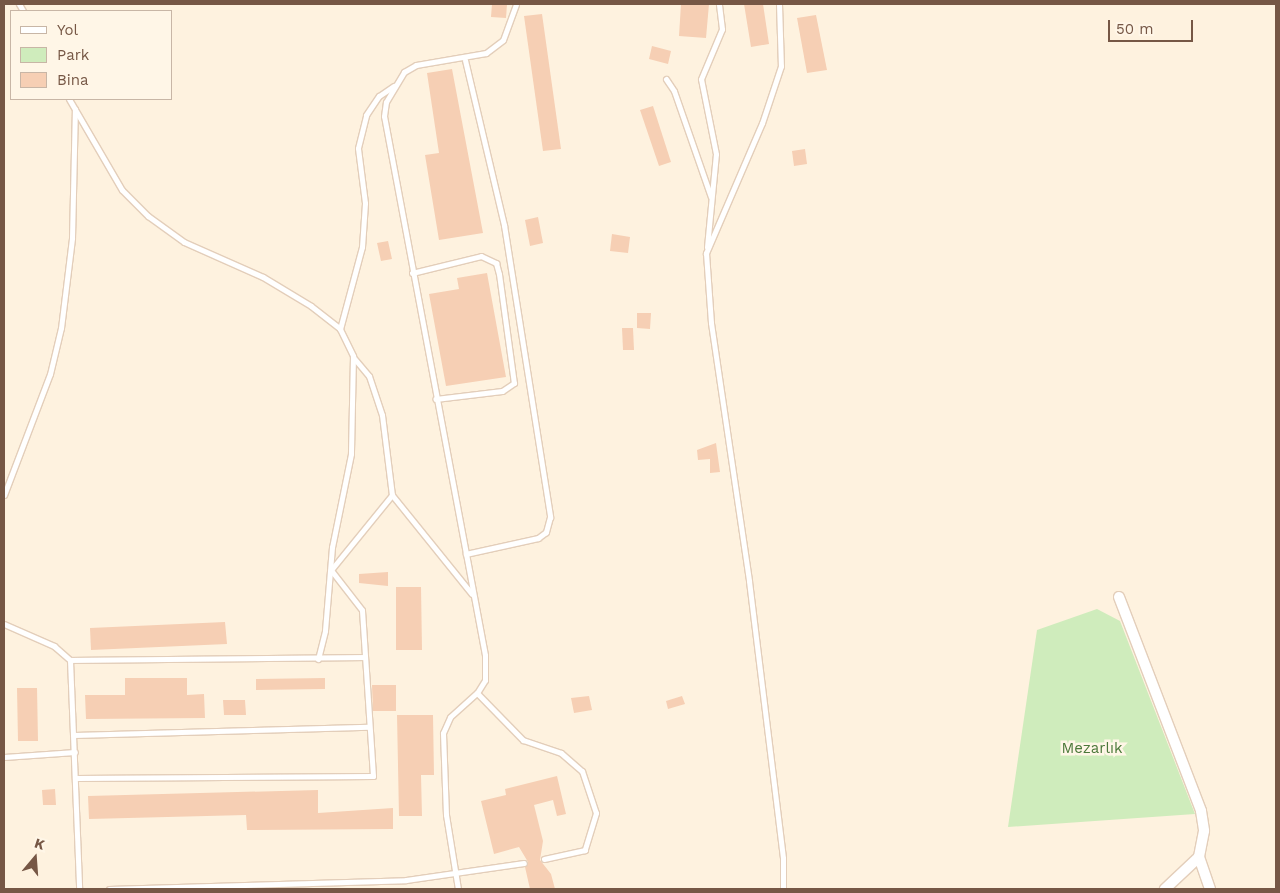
<!DOCTYPE html>
<html>
<head>
<meta charset="utf-8">
<style>
	body { margin:0 }
	#map { position:relative; width:1280px; height:893px; overflow:hidden; background:#fef2df; font-family:"Work Sans",sans-serif }
	div>[style] { position:absolute }
	[style*='--x'] { left:calc(var(--x)*1px); top:calc(var(--y)*1px); width:calc(var(--w)*1px); rotate:calc(var(--a)*1deg) }
	.green>* { inset:0; background:#cfecbc }
	.building>* { inset:0; background:#f6cfb4 }
	.roads { filter:drop-shadow(1px 0 #e3ceba) drop-shadow(-1px 0 #e3ceba) drop-shadow(0 1px #e3ceba) drop-shadow(0 -1px #e3ceba) }
	.lane>* { height:5px; margin:-2.5px; padding:0 2.5px; transform-origin:2.5px; border-radius:2.5px; background:#fff }
	.street>* { height:10px; margin:-5px; padding:0 5px; transform-origin:5px; border-radius:5px; background:#fff }
	span { translate:-50% -50%; white-space:nowrap; text-align:center; line-height:1.15; -webkit-text-stroke:5px #fff6e7; paint-order:stroke }
	.park-label { font-size:15px; color:#4b7839 }
	.frame { position:absolute; inset:0; border:5px solid #765745; pointer-events:none }
	.legend { position:absolute; left:10px; top:10px; width:162px; height:90px; box-sizing:border-box; background:#fff6e7; border:1px solid #c8b6a6; margin:0; padding:6px 9px; list-style:none; font-size:15px; color:#765745 }
	.legend li { display:flex; align-items:center; gap:10px; height:25px }
	.legend b { width:25px; border:1px solid #c8b6a6 }
	.north { position:absolute; left:10px; top:833px; width:50px; height:50px; -webkit-text-stroke:4px #fff6e7; paint-order:stroke; rotate:18deg; font-size:14px; font-weight:700; line-height:20px; text-align:center; color:#765745 }
	.north::after { content:''; display:block; margin:auto; width:18px; height:22px; background:#765745; clip-path:polygon(50% 0,100% 100%,50% 72%,0 100%) }
	.scale { position:absolute; left:1108px; top:20px; width:85px; height:22px; box-sizing:border-box; border:2px solid #765745; border-top:0; padding-left:6px; font-size:15px; line-height:18px; white-space:nowrap; color:#765745; -webkit-text-stroke:4px #fff6e7; paint-order:stroke }
</style>
</head>
<body>
<div id="map">
	<div class="green">
		<div style="clip-path:polygon(1097px 609px,1120px 621px,1195px 814px,1008px 827px,1037px 630px)"></div>
	</div>
	<div class="building">
		<div style="clip-path:polygon(492px 4px,507px 4px,506px 18px,491px 17px)"></div>
		<div style="clip-path:polygon(681px 4px,709px 4px,706px 38px,679px 36px)"></div>
		<div style="clip-path:polygon(744px 4px,763px 4px,769px 44px,751px 47px)"></div>
		<div style="clip-path:polygon(542px 14px,561px 149px,543px 151px,524px 16px)"></div>
		<div style="clip-path:polygon(816px 15px,827px 70px,807px 73px,797px 18px)"></div>
		<div style="clip-path:polygon(652px 46px,671px 51px,668px 64px,649px 59px)"></div>
		<div style="clip-path:polygon(452px 69px,483px 233px,439px 240px,425px 155px,439px 153px,427px 73px)"></div>
		<div style="clip-path:polygon(653px 106px,671px 162px,659px 166px,640px 110px)"></div>
		<div style="clip-path:polygon(805px 149px,807px 164px,794px 166px,792px 151px)"></div>
		<div style="clip-path:polygon(538px 217px,543px 243px,530px 246px,525px 220px)"></div>
		<div style="clip-path:polygon(612px 234px,630px 237px,628px 253px,610px 251px)"></div>
		<div style="clip-path:polygon(388px 241px,392px 259px,381px 261px,377px 243px)"></div>
		<div style="clip-path:polygon(487px 273px,506px 377px,446px 386px,429px 294px,459px 289px,457px 278px)"></div>
		<div style="clip-path:polygon(637px 313px,651px 313px,650px 329px,637px 328px)"></div>
		<div style="clip-path:polygon(622px 328px,633px 328px,634px 350px,623px 350px)"></div>
		<div style="clip-path:polygon(716px 443px,720px 472px,710px 473px,710px 459px,698px 460px,697px 450px)"></div>
		<div style="clip-path:polygon(388px 572px,388px 586px,359px 583px,359px 574px)"></div>
		<div style="clip-path:polygon(396px 587px,421px 587px,422px 650px,396px 650px)"></div>
		<div style="clip-path:polygon(225px 622px,227px 644px,91px 650px,90px 628px)"></div>
		<div style="clip-path:polygon(125px 678px,187px 678px,187px 695px,204px 694px,205px 718px,86px 719px,85px 695px,125px 695px)"></div>
		<div style="clip-path:polygon(325px 678px,325px 689px,256px 690px,256px 679px)"></div>
		<div style="clip-path:polygon(372px 685px,396px 685px,396px 711px,373px 711px)"></div>
		<div style="clip-path:polygon(17px 688px,37px 688px,38px 741px,18px 741px)"></div>
		<div style="clip-path:polygon(589px 696px,592px 710px,574px 713px,571px 698px)"></div>
		<div style="clip-path:polygon(682px 696px,685px 704px,668px 709px,666px 701px)"></div>
		<div style="clip-path:polygon(223px 700px,245px 700px,246px 715px,224px 715px)"></div>
		<div style="clip-path:polygon(397px 715px,433px 715px,434px 775px,421px 775px,422px 816px,399px 816px)"></div>
		<div style="clip-path:polygon(557px 776px,566px 814px,557px 816px,553px 800px,534px 805px,543px 841px,540px 860px,551px 874px,555px 889px,530px 889px,525px 867px,528px 862px,519px 847px,494px 854px,481px 801px,506px 795px,505px 789px)"></div>
		<div style="clip-path:polygon(55px 789px,56px 805px,43px 805px,42px 790px)"></div>
		<div style="clip-path:polygon(318px 790px,318px 813px,393px 808px,393px 829px,247px 830px,246px 815px,89px 819px,88px 796px)"></div>
	</div>
	<div class="roads">
		<div class="lane">
			<div style="--x:19;--y:4;--w:8;--a:60"></div>
			<div style="--x:779;--y:4;--w:62;--a:88.2"></div>
			<div style="--x:781;--y:66;--w:60;--a:108.4"></div>
			<div style="--x:762;--y:123;--w:142;--a:113.3"></div>
			<div style="--x:706;--y:253;--w:70;--a:85.9"></div>
			<div style="--x:711;--y:323;--w:261;--a:81.6"></div>
			<div style="--x:749;--y:581;--w:279;--a:83"></div>
			<div style="--x:783;--y:858;--w:31;--a:90"></div>
			<div style="--x:465;--y:60;--w:170;--a:76.7"></div>
			<div style="--x:504;--y:225;--w:296;--a:81"></div>
			<div style="--x:550;--y:517;--w:16;--a:105"></div>
			<div style="--x:546;--y:532;--w:10;--a:143"></div>
			<div style="--x:538;--y:538;--w:74;--a:167.5"></div>
			<div style="--x:666;--y:79;--w:14;--a:56"></div>
			<div style="--x:674;--y:91;--w:112;--a:70.8"></div>
			<div style="--x:69;--y:99;--w:105;--a:59.8"></div>
			<div style="--x:122;--y:190;--w:37;--a:45"></div>
			<div style="--x:148;--y:216;--w:44;--a:35.8"></div>
			<div style="--x:184;--y:242;--w:86;--a:23.9"></div>
			<div style="--x:263;--y:277;--w:56;--a:31.1"></div>
			<div style="--x:311;--y:306;--w:37;--a:38"></div>
			<div style="--x:340;--y:329;--w:30;--a:64"></div>
			<div style="--x:353;--y:356;--w:98;--a:91.2"></div>
			<div style="--x:351;--y:454;--w:95;--a:101.5"></div>
			<div style="--x:332;--y:547;--w:84;--a:94.8"></div>
			<div style="--x:325;--y:631;--w:29;--a:104"></div>
			<div style="--x:707;--y:247;--w:93;--a:-84.5"></div>
			<div style="--x:716;--y:154;--w:76;--a:-101.3"></div>
			<div style="--x:701;--y:79;--w:54;--a:-67.2"></div>
			<div style="--x:722;--y:29;--w:25;--a:-97"></div>
			<div style="--x:412;--y:273;--w:71;--a:-13.8"></div>
			<div style="--x:481;--y:256;--w:17;--a:25"></div>
			<div style="--x:496;--y:263;--w:11;--a:75"></div>
			<div style="--x:499;--y:274;--w:110;--a:82.2"></div>
			<div style="--x:514;--y:383;--w:14;--a:146"></div>
			<div style="--x:502;--y:391;--w:67;--a:173.2"></div>
			<div style="--x:340;--y:329;--w:85;--a:-75"></div>
			<div style="--x:362;--y:247;--w:44;--a:-86.1"></div>
			<div style="--x:365;--y:203;--w:55;--a:-97.3"></div>
			<div style="--x:358;--y:148;--w:34;--a:-76"></div>
			<div style="--x:366;--y:115;--w:23;--a:-56"></div>
			<div style="--x:379;--y:96;--w:18;--a:-34"></div>
			<div style="--x:353;--y:357;--w:25;--a:50"></div>
			<div style="--x:369;--y:376;--w:41;--a:71.6"></div>
			<div style="--x:382;--y:415;--w:81;--a:82.9"></div>
			<div style="--x:392;--y:495;--w:127;--a:51.1"></div>
			<div style="--x:4;--y:495;--w:129;--a:-69.2"></div>
			<div style="--x:50;--y:374;--w:47;--a:-76.6"></div>
			<div style="--x:61;--y:328;--w:91;--a:-83"></div>
			<div style="--x:72;--y:238;--w:129;--a:-88.7"></div>
			<div style="--x:4;--y:624;--w:55;--a:23.7"></div>
			<div style="--x:54;--y:646;--w:21;--a:41"></div>
			<div style="--x:70;--y:660;--w:229;--a:87.7"></div>
			<div style="--x:70;--y:660;--w:295;--a:-0.6"></div>
			<div style="--x:477;--y:693;--w:66;--a:45.6"></div>
			<div style="--x:523;--y:740;--w:40;--a:18.9"></div>
			<div style="--x:561;--y:753;--w:28;--a:41"></div>
			<div style="--x:582;--y:771;--w:44;--a:71.6"></div>
			<div style="--x:596;--y:813;--w:39;--a:107"></div>
			<div style="--x:585;--y:850;--w:42;--a:167.6"></div>
			<div style="--x:74;--y:735;--w:295;--a:-1.6"></div>
			<div style="--x:4;--y:757;--w:71;--a:-4"></div>
			<div style="--x:76;--y:778;--w:297;--a:-0.4"></div>
			<div style="--x:373;--y:776;--w:166;--a:-93.8"></div>
			<div style="--x:362;--y:610;--w:51;--a:-127.8"></div>
			<div style="--x:331;--y:570;--w:97;--a:-50.9"></div>
			<div style="--x:109;--y:889;--w:297;--a:-1.7"></div>
			<div style="--x:406;--y:880;--w:119;--a:-8.2"></div>
			<div style="--x:458;--y:889;--w:75;--a:-99.2"></div>
			<div style="--x:446;--y:815;--w:82;--a:-92.1"></div>
			<div style="--x:443;--y:733;--w:17;--a:-66"></div>
			<div style="--x:450;--y:717;--w:36;--a:-42"></div>
			<div style="--x:477;--y:693;--w:15;--a:-58"></div>
			<div style="--x:485;--y:680;--w:25;--a:-90"></div>
			<div style="--x:485;--y:655;--w:548;--a:-100.61"></div>
			<div style="--x:384;--y:116;--w:14;--a:-82"></div>
			<div style="--x:386;--y:102;--w:35;--a:-59"></div>
			<div style="--x:404;--y:72;--w:14;--a:-30"></div>
			<div style="--x:416;--y:65;--w:71;--a:-9.7"></div>
			<div style="--x:486;--y:53;--w:21;--a:-37"></div>
			<div style="--x:503;--y:40;--w:38;--a:-70"></div>
		</div>
		<div class="street">
			<div style="--x:1119;--y:597;--w:229;--a:69"></div>
			<div style="--x:1201;--y:811;--w:20;--a:81"></div>
			<div style="--x:1204;--y:831;--w:26;--a:101"></div>
			<div style="--x:1199;--y:857;--w:47;--a:136.7"></div>
			<div style="--x:1199;--y:857;--w:34;--a:71"></div>
		</div>
	</div>
	<div class="park-label">
		<span style="left:1092px;top:749px">Mezarlık</span>
	</div>
	<div class="frame"></div>
	<ul class="legend">
	<li><b style="height:6px;background:#fff"></b>Yol</li>
	<li><b style="height:14px;background:#cfecbc"></b>Park</li>
	<li><b style="height:14px;background:#f6cfb4"></b>Bina</li>
	</ul>
	<div class="north">K</div>
	<div class="scale">50 m</div>
</div>
</body>
</html>
